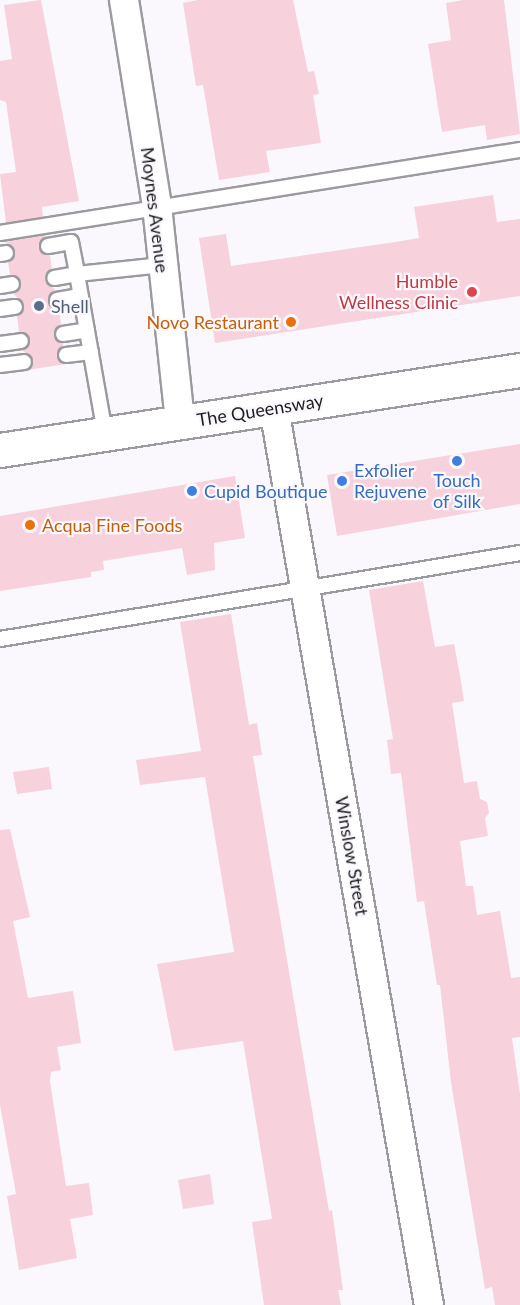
<!DOCTYPE html>
<html>
<head>
<meta charset="utf-8">
<style>
	body { margin:0 }
	#map { position:relative; width:520px; height:1305px; overflow:hidden; background:#faf8fd; font-family:Lato,sans-serif }
	div>[style] { position:absolute }
	[style*='--x'] { left:calc(var(--x)*1px); top:calc(var(--y)*1px); width:calc(var(--w)*1px); rotate:calc(var(--a)*1deg) }
	.building>* { inset:0; background:#f7d1dc }
	.roads { filter:drop-shadow(2px 0 #9b9a9e) drop-shadow(-2px 0 #9b9a9e) drop-shadow(0 2px #9b9a9e) drop-shadow(0 -2px #9b9a9e) }
	.lane>* { height:14px; margin:-7px; padding:0 7px; transform-origin:7px; border-radius:7px; background:#fff }
	.street>* { height:28px; margin:-14px; padding:0 14px; transform-origin:14px; border-radius:14px; background:#fff }
	.primary>* { height:33px; margin:-16.5px; padding:0 16.5px; transform-origin:16.5px; border-radius:16.5px; background:#fff }
	.dots>* { width:16px; height:16px; translate:-50% -50%; box-sizing:border-box; border:3px solid #faf8fd; border-radius:50% }
	span { translate:-50% -50%; white-space:nowrap; text-align:center; line-height:1.15; -webkit-text-stroke:4.5px #faf8fd; paint-order:stroke }
	.street-label { font-size:18px; color:#1d1c1e }
	.health-label { font-size:18px; color:#be3a42 }
	.right { translate:-100% -50%; text-align:right }
	.service-label { font-size:18px; color:#4e5e75 }
	.left { translate:0 -50%; text-align:left }
	.food-label { font-size:18px; color:#c56008 }
	.shop-label { font-size:18px; color:#366cbe }
</style>
</head>
<body>
<div id="map">
	<div class="building">
		<div style="clip-path:polygon(41px 0,79px 201px,42px 207px,43px 217px,6px 223px,0 174px,16px 172px,6px 102px,0 100px,0 61px,12px 59px,4px 5px)"></div>
		<div style="clip-path:polygon(198px 0,293px 0,308px 72px,314px 71px,319px 94px,313px 95px,321px 143px,266px 151px,270px 172px,219px 180px,203px 85px,196px 86px,183px 3px)"></div>
		<div style="clip-path:polygon(463px 0,504px 0,520px 134px,487px 140px,485px 125px,442px 132px,428px 44px,451px 40px,446px 3px)"></div>
		<div style="clip-path:polygon(493px 195px,497px 222px,520px 219px,520px 296px,215px 343px,199px 238px,226px 234px,231px 266px,395px 242px,419px 238px,414px 207px)"></div>
		<div style="clip-path:polygon(47px 235px,39px 247px,50px 255px,52px 269px,45px 279px,56px 291px,48px 301px,59px 309px,61px 325px,54px 335px,64px 343px,57px 355px,66px 364px,27px 370px,33px 360px,22px 350px,30px 339px,19px 332px,17px 316px,24px 305px,13px 293px,21px 282px,10px 275px,8px 262px,15px 252px,5px 242px)"></div>
		<div style="clip-path:polygon(520px 444px,520px 504px,337px 536px,327px 475px)"></div>
		<div style="clip-path:polygon(235px 476px,245px 538px,214px 543px,215px 570px,187px 575px,182px 548px,103px 561px,104px 570px,91px 572px,91px 577px,0 591px,0 516px)"></div>
		<div style="clip-path:polygon(423px 581px,435px 647px,454px 644px,460px 675px,464px 701px,452px 703px,464px 783px,477px 781px,480px 799px,487px 802px,489px 813px,485px 818px,488px 836px,460px 841px,466px 886px,473px 886px,477px 915px,500px 911px,511px 978px,520px 977px,520px 1037px,512px 1038px,520px 1094px,520px 1305px,495px 1305px,492px 1287px,485px 1289px,451px 1082px,440px 985px,437px 985px,424px 901px,417px 902px,401px 773px,391px 774px,387px 740px,393px 739px,369px 590px)"></div>
		<div style="clip-path:polygon(231px 614px,249px 725px,257px 723px,262px 755px,253px 756px,329px 1211px,332px 1210px,343px 1290px,338px 1290px,341px 1305px,264px 1305px,252px 1222px,272px 1219px,243px 1041px,174px 1051px,157px 964px,234px 952px,205px 777px,140px 785px,136px 760px,201px 751px,180px 622px)"></div>
		<div style="clip-path:polygon(49px 767px,52px 789px,17px 794px,13px 772px)"></div>
		<div style="clip-path:polygon(10px 829px,30px 917px,13px 921px,28px 998px,73px 991px,81px 1043px,57px 1047px,61px 1070px,51px 1072px,50px 1081px,66px 1186px,89px 1183px,93px 1215px,70px 1219px,77px 1258px,19px 1270px,7px 1196px,16px 1194px,0 1105px,0 830px)"></div>
		<div style="clip-path:polygon(210px 1174px,214px 1204px,183px 1209px,178px 1180px)"></div>
	</div>
	<div class="roads">
		<div class="lane">
			<div style="--x:0;--y:233;--w:527;--a:-9.07"></div>
			<div style="--x:48;--y:246;--w:23;--a:-10"></div>
			<div style="--x:71;--y:242;--w:33;--a:79"></div>
			<div style="--x:77;--y:274;--w:23;--a:170"></div>
			<div style="--x:0;--y:254;--w:6;--a:-9"></div>
			<div style="--x:0;--y:286;--w:12;--a:-9"></div>
			<div style="--x:57;--y:300;--w:23;--a:-10"></div>
			<div style="--x:0;--y:309;--w:15;--a:-8"></div>
			<div style="--x:63;--y:334;--w:24;--a:-9"></div>
			<div style="--x:0;--y:344;--w:21;--a:-8"></div>
			<div style="--x:66;--y:355;--w:25;--a:-7"></div>
			<div style="--x:0;--y:365;--w:24;--a:-7"></div>
			<div style="--x:105;--y:433;--w:161;--a:-100"></div>
			<div style="--x:77;--y:274;--w:86;--a:-6"></div>
			<div style="--x:0;--y:639;--w:527;--a:-9.39"></div>
		</div>
		<div class="street">
			<div style="--x:124;--y:0;--w:209;--a:80.9"></div>
			<div style="--x:157;--y:206;--w:216;--a:83.9"></div>
			<div style="--x:274;--y:408;--w:910;--a:80.2"></div>
		</div>
		<div class="primary">
			<div style="--x:0;--y:450;--w:526;--a:-8.75"></div>
		</div>
	</div>
	<div class="dots">
		<div style="left:472px;top:292px;background:#e0444e"></div>
		<div style="left:39px;top:306px;background:#5c6f8a"></div>
		<div style="left:291px;top:322px;background:#e8710a"></div>
		<div style="left:457px;top:461px;background:#3f7fe0"></div>
		<div style="left:342px;top:481px;background:#3f7fe0"></div>
		<div style="left:192px;top:491px;background:#3f7fe0"></div>
		<div style="left:30px;top:525px;background:#e8710a"></div>
	</div>
	<div class="street-label">
		<span style="left:155px;top:210px;rotate:83deg">Moynes Avenue</span>
		<span style="left:260px;top:410px;rotate:-9deg">The Queensway</span>
		<span style="left:352px;top:856px;rotate:80deg">Winslow Street</span>
	</div>
	<div class="health-label">
		<span class="right" style="left:458px;top:292px">Humble<br>Wellness Clinic</span>
	</div>
	<div class="service-label">
		<span class="left" style="left:51px;top:306px">Shell</span>
	</div>
	<div class="food-label">
		<span class="right" style="left:279px;top:322px">Novo Restaurant</span>
		<span class="left" style="left:42px;top:525px">Acqua Fine Foods</span>
	</div>
	<div class="shop-label">
		<span class="left" style="left:354px;top:481px">Exfolier<br>Rejuvene</span>
		<span style="left:457px;top:491px">Touch<br>of Silk</span>
		<span class="left" style="left:204px;top:491px">Cupid Boutique</span>
	</div>
</div>
</body>
</html>
